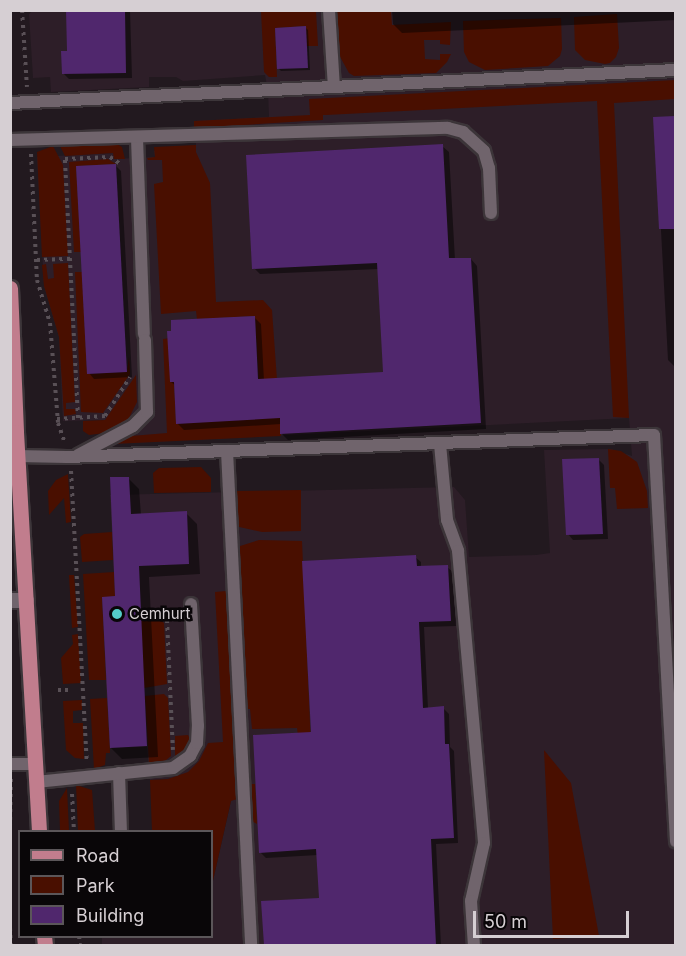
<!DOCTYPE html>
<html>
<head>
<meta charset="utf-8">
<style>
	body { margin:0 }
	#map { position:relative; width:686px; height:956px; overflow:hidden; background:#22191f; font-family:Inter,sans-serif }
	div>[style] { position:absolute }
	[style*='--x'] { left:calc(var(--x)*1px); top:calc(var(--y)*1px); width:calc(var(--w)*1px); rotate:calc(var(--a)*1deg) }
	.built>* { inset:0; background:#2d1e28 }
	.green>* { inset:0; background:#490f00 }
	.shadow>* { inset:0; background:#0007 }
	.building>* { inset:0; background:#50276d }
	.path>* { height:4px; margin-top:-2px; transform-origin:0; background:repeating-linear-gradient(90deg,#595056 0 3px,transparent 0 7.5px) }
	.roads { filter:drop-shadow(2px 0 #3c3539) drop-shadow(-2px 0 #3c3539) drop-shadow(0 2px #3c3539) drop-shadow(0 -2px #3c3539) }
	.lane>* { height:12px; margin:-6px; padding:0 6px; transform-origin:6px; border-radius:6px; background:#70646c }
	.street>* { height:15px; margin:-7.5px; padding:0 7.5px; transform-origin:7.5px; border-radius:7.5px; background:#70646c }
	.primary>* { height:15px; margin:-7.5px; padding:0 7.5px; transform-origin:7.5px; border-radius:7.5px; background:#c17d8d }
	.dots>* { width:16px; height:16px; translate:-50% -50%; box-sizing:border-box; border:3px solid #090608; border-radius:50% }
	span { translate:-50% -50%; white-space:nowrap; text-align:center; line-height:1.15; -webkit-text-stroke:5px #090608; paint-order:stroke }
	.poi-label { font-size:15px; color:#d6cfd3 }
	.left { translate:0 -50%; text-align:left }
	.frame { position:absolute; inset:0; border:12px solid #d6cfd3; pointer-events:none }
	.legend { position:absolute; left:18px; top:830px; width:195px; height:108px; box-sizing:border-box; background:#090608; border:2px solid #5b5659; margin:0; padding:8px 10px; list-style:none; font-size:18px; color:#d6cfd3 }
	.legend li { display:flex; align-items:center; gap:12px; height:30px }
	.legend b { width:30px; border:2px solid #5b5659 }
	.scale { position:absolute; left:473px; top:911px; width:156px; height:27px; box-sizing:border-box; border:3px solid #d6cfd3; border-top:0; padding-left:8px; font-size:18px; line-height:21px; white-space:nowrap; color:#d6cfd3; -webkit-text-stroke:4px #090608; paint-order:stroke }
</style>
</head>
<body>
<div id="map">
	<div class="built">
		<div style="clip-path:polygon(34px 10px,675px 11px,675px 945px,102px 945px,102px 937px,212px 936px,212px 885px,231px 801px,189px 777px,150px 780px,147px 747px,109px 748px,102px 597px,115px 596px,110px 495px,454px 487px,465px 500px,469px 557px,536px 555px,550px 553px,544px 450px,611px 449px,632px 456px,629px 418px,112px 444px,105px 433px,105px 420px,63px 421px,59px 337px,44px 286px,37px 157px,114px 153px,115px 159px,155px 157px,154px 151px,193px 148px,196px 145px,194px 121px,269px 117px,268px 91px,265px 75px,183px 81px,176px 77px,149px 77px,149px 87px,51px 92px,50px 77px,33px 78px,29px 14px)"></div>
	</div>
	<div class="green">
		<div style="clip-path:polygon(261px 11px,316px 11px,318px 46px,307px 46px,306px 26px,275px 28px,277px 77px,269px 77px,264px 72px)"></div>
		<div style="clip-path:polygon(336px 11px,391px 11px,392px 25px,451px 22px,450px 45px,440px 44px,440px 40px,424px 40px,425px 59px,440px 60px,440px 54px,451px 54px,447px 62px,436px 73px,354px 76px,349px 73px,338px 53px)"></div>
		<div style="clip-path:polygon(617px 14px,619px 48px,616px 57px,610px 63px,605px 64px,585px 60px,575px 50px,574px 17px)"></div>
		<div style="clip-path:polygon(561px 18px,562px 49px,560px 56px,548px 66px,485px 70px,469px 62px,464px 52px,463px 21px)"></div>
		<div style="clip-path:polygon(675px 80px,675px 99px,614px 103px,629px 418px,613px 417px,597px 101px,326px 115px,323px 115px,323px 120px,194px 128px,194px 121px,310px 115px,309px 99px)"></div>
		<div style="clip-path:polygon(117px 144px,122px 147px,125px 159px,114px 159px,113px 153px,65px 156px,60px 146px)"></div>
		<div style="clip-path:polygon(196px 145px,196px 152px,210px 183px,216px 302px,263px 300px,272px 310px,281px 436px,113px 444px,131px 436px,167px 433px,163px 339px,171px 338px,170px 382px,174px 382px,176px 424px,261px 418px,255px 316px,197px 319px,196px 311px,161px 314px,154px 184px,163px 182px,162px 160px,148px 160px,147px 158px,155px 157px,154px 147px)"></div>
		<div style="clip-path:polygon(53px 146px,63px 165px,68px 256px,42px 257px,37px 152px)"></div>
		<div style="clip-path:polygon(108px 159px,116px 164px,76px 166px,81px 252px,74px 252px,69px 162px)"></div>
		<div style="clip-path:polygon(68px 263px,75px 402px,66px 403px,66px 409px,75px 409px,76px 414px,64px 416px,59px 337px,44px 286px,42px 265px,46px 264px,48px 279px,54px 278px,53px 264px)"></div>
		<div style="clip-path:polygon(75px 272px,82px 272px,87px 374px,127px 372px,129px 357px,130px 374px,103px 413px,81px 412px)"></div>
		<div style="clip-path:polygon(136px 375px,137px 402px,129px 418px,115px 429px,105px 433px,89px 435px,83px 431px,83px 421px,105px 420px)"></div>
		<div style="clip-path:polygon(608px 449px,621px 451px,637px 462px,647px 491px,648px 508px,617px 509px,615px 488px,610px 488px)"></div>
		<div style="clip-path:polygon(201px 467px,211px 478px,211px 492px,154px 493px,153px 473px,159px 468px)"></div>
		<div style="clip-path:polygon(68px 474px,71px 522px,66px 523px,64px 498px,49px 515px,48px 491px,56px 480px)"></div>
		<div style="clip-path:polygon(301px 490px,301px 531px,262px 532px,235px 526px,234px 491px)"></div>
		<div style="clip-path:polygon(112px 532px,113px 560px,82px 562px,80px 537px,84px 534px)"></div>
		<div style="clip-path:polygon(259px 540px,302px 541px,312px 769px,300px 751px,297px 728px,252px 729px,250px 709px,244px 709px,237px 547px)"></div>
		<div style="clip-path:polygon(114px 572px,115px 596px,102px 598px,106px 680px,89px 680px,83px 574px)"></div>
		<div style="clip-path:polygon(69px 575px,74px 575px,78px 627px,72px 628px)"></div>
		<div style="clip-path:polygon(226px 591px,237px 799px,231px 801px,212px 885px,212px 832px,152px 831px,150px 780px,168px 779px,188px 772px,199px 761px,208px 743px,223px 742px,215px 592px)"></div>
		<div style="clip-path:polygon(161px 620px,164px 623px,167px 684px,144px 688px,141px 621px)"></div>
		<div style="clip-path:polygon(78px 634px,81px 683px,63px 684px,61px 658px,73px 644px,72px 635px)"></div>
		<div style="clip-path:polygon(164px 694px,168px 698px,171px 756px,165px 761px,149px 763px,145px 696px)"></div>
		<div style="clip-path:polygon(107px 698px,110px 753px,106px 753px,105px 765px,94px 769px,90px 699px)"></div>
		<div style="clip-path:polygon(82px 700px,82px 710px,73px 711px,73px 723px,83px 723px,84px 759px,75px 758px,66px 750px,63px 701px)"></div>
		<div style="clip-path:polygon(188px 735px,192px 743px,183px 756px,175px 760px,175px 736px)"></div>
		<div style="clip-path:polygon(544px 750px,571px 783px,599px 936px,553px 939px)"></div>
		<div style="clip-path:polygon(247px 784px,255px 784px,257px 824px,250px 820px)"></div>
		<div style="clip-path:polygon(76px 785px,92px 790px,95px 831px,78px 831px)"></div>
		<div style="clip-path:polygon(67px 788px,69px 831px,60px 831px,59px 801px)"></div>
	</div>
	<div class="shadow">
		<div style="clip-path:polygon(68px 10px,130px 10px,132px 78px,69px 79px,63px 73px,68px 53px)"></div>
		<div style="clip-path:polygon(392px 10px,676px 10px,676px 20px,402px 33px,393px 24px)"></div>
		<div style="clip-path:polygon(306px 28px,308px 30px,310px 70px,281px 71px,278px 68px)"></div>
		<div style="clip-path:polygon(676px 117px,676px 368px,668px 360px,655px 119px)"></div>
		<div style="clip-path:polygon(442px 146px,449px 152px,455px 260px,471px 259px,477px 266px,486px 429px,288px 440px,282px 434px,281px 424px,184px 430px,177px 423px,176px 386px,171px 382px,255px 318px,261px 324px,264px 381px,385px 373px,379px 269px,260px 274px,254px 268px)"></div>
		<div style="clip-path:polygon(115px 165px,121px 171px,132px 377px,94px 379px,89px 373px)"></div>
		<div style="clip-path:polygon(598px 459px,604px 465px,608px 539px,573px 540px,568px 534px)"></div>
		<div style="clip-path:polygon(128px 478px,139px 489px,141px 515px,186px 513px,197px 524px,200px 574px,149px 577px,158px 757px,122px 759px,111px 748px,117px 598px)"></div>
		<div style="clip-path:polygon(415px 557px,421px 562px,421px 568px,447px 567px,453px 572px,456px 626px,424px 627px,428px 709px,443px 708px,449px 714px,450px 747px,454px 751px,458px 843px,436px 844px,441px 946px,265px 946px,263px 902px,320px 899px,318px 855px,266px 858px,260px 852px,312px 733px)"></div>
	</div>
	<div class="building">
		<div style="clip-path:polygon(66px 10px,125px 10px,126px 73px,62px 74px,61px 51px,67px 51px)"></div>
		<div style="clip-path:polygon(306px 26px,308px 68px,277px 69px,275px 28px)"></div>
		<div style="clip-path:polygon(675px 116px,675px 229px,659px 229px,653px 117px)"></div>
		<div style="clip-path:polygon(443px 144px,449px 258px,471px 258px,481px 423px,280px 434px,280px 418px,176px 424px,174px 382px,170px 382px,167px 331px,171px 331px,171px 320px,255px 316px,258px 379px,383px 372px,377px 263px,252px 269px,246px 155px)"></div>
		<div style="clip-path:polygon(116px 164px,127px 372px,87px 374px,76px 166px)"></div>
		<div style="clip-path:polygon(599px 458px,603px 534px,566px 535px,562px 459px)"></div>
		<div style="clip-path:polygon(110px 477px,129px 477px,131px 514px,187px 511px,189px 564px,139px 566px,147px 746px,110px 748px,102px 597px,115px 596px)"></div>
		<div style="clip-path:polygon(416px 555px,417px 566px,448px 565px,451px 621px,419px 622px,423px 708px,444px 706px,445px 744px,449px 744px,454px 838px,431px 839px,436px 945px,264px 945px,261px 901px,319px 898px,316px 849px,259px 853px,253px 735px,311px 732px,302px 561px)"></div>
	</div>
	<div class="path">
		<div style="--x:22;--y:10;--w:77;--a:86.3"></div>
		<div style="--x:31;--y:154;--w:126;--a:87.3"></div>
		<div style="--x:37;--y:280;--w:45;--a:73.2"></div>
		<div style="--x:50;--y:323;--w:100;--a:85.4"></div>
		<div style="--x:58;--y:423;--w:21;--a:71"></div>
		<div style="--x:37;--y:260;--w:34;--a:-2"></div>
		<div style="--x:78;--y:418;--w:259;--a:-92.9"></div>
		<div style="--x:65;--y:159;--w:45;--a:-2.5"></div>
		<div style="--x:110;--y:157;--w:14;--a:34"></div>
		<div style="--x:57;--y:419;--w:48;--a:-3.6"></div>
		<div style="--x:105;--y:416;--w:46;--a:-57.3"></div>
		<div style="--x:71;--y:471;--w:292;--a:86.9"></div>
		<div style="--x:144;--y:616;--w:16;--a:-4"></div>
		<div style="--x:160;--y:615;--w:9;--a:36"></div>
		<div style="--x:167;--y:620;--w:130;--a:87.4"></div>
		<div style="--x:58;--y:690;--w:10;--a:0"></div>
		<div style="--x:72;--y:794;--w:38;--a:87"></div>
		<div style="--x:10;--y:827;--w:48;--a:-88.8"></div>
		<div style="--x:10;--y:928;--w:18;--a:87"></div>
		<div style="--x:79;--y:936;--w:10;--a:84"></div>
	</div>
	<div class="roads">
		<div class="lane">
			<div style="--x:329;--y:10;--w:77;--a:86.3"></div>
			<div style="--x:10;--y:103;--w:667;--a:-2.84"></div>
			<div style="--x:137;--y:138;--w:196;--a:88"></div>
			<div style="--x:10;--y:140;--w:438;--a:-1.6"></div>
			<div style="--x:448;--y:128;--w:16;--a:15"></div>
			<div style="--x:463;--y:132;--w:28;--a:42"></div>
			<div style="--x:484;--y:151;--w:18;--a:74"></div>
			<div style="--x:489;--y:168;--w:45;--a:87.5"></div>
			<div style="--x:440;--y:444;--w:76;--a:84.7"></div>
			<div style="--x:447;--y:520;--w:33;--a:70"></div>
			<div style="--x:458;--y:551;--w:293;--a:84.9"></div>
			<div style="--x:484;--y:843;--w:59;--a:102.6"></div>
			<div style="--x:471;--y:901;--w:45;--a:86.2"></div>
			<div style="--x:227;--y:451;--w:496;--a:87.2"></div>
			<div style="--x:78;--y:455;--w:62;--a:-27.8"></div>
			<div style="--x:133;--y:426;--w:20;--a:-45"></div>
			<div style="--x:147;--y:412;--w:72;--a:-91.6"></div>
			<div style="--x:17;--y:456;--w:50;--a:1.1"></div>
			<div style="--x:67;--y:457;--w:587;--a:-2.15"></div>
			<div style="--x:654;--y:435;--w:407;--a:86.9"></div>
			<div style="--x:10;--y:764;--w:25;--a:0"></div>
			<div style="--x:119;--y:773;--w:59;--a:88.1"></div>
			<div style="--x:36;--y:782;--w:138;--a:-5.8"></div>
			<div style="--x:173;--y:768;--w:21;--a:-35"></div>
			<div style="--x:190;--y:756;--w:15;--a:-62"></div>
			<div style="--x:197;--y:743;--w:17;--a:-87"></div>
			<div style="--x:198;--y:726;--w:122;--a:-93.3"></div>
		</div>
		<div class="street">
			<div style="--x:10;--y:600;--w:16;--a:0"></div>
		</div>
		<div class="primary">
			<div style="--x:10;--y:288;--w:144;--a:87.6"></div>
			<div style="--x:16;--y:432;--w:401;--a:86.7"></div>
			<div style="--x:44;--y:936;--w:10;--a:84"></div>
		</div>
	</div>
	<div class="dots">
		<div style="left:117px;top:614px;background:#54cdc8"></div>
	</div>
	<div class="poi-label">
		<span class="left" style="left:129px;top:614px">Cemhurt</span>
	</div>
	<div class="frame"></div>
	<ul class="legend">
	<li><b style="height:8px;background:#c17d8d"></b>Road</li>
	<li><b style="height:16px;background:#490f00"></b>Park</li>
	<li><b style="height:16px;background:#50276d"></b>Building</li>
	</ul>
	<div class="scale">50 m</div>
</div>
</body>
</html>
